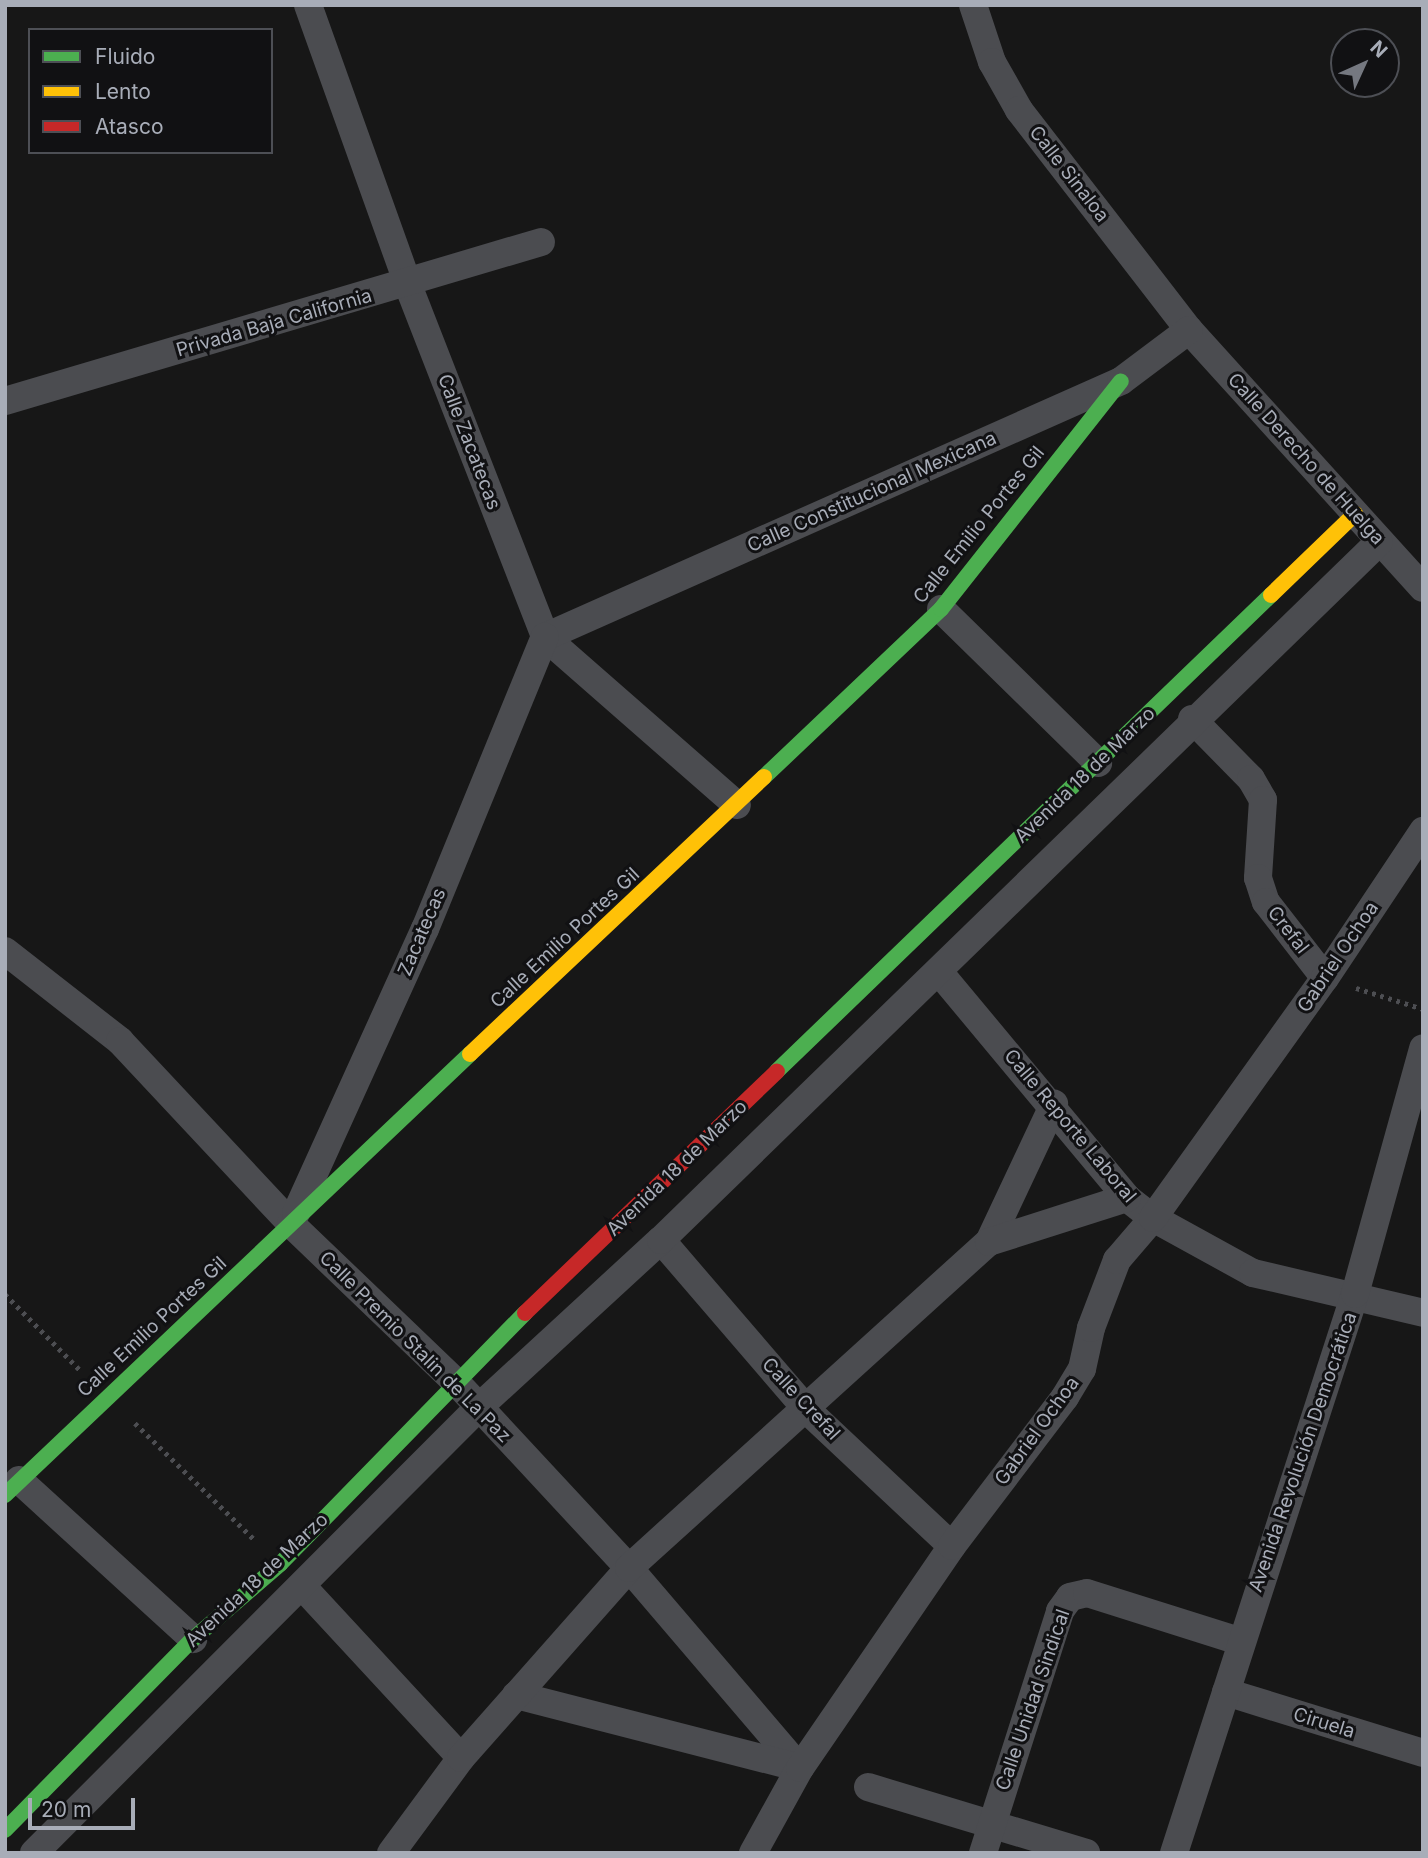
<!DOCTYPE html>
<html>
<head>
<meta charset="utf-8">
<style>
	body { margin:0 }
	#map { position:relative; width:1428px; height:1858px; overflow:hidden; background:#171717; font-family:Inter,sans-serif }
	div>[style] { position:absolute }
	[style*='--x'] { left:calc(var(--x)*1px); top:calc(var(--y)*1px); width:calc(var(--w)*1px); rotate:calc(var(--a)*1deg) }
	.path>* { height:4.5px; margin-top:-2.25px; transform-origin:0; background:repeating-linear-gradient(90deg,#4d4e52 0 3.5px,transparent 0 8.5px) }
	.street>* { height:28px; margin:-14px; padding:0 14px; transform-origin:14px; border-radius:14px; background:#4b4c50 }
	.fast>* { height:16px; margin:-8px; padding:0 8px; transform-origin:8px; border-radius:8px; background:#4caf50 }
	.slow>* { height:16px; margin:-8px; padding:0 8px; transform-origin:8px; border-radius:8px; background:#ffc107 }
	.jam>* { height:16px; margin:-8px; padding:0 8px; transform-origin:8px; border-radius:8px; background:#c62828 }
	span { translate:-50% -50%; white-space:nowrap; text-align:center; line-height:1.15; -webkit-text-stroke:6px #111113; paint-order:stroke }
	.street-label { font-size:19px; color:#a8adb8 }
	.frame { position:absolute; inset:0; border:7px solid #a8adb8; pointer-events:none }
	.legend { position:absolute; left:28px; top:28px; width:245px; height:126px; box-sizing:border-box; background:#111113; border:2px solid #4d4f55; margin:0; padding:9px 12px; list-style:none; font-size:21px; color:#a8adb8 }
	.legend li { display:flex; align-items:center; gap:14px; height:35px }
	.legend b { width:35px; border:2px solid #4d4f55 }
	.north { position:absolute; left:1330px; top:28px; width:70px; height:70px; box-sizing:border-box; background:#111113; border:2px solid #4d4f55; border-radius:50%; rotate:45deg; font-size:19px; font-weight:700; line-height:28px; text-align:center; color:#a8adb8 }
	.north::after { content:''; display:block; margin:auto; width:24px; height:32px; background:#757880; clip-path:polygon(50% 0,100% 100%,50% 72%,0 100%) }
	.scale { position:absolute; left:28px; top:1798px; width:107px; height:32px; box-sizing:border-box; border:4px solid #a8adb8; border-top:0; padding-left:9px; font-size:21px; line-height:24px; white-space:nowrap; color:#a8adb8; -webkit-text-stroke:5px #111113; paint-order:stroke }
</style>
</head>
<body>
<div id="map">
	<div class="path">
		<div style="--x:1356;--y:988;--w:70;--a:17.4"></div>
		<div style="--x:5;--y:1294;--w:108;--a:45.4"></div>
		<div style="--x:135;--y:1423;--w:166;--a:44.3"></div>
	</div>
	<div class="street">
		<div style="--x:308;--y:5;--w:297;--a:70.3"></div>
		<div style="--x:408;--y:285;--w:378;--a:68.7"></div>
		<div style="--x:545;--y:637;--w:255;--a:41.2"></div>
		<div style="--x:973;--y:5;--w:60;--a:71.6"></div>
		<div style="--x:992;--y:62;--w:55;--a:60.6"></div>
		<div style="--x:1019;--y:110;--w:278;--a:52.3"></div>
		<div style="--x:1189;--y:330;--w:348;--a:47.8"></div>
		<div style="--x:5;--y:401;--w:559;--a:-16.52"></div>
		<div style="--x:941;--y:609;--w:220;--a:44.4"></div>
		<div style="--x:545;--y:637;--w:630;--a:-23.96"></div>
		<div style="--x:1121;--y:381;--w:85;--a:-36.9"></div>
		<div style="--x:1192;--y:719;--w:84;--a:45.5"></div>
		<div style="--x:1251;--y:779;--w:24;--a:60"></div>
		<div style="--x:1263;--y:800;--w:78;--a:93.7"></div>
		<div style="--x:1258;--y:878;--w:25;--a:72"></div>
		<div style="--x:1266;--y:902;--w:96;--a:52.2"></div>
		<div style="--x:5;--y:951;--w:146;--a:38"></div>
		<div style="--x:120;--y:1041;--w:250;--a:46.9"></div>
		<div style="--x:291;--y:1224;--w:227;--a:43.8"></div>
		<div style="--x:455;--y:1381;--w:255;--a:47.1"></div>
		<div style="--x:629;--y:1568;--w:263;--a:49.5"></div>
		<div style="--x:939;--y:972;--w:294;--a:50.2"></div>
		<div style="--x:1127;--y:1198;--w:33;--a:38"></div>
		<div style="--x:1153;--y:1218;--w:114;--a:28.8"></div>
		<div style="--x:1253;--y:1273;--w:175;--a:13.2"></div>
		<div style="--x:296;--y:1213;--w:312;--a:-65.6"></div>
		<div style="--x:425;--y:929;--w:316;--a:-67.7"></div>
		<div style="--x:661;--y:1240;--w:225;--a:49.3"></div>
		<div style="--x:808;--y:1411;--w:197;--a:43.2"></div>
		<div style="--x:989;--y:1242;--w:153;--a:-64.8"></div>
		<div style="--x:19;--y:1480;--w:236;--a:42.4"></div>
		<div style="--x:302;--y:1586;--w:234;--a:47.2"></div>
		<div style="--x:1226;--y:1692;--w:206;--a:17.2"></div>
		<div style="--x:516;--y:1695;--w:293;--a:14.4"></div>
		<div style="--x:868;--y:1787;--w:228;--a:16.8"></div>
		<div style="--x:34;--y:1853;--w:629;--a:-45.06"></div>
		<div style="--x:478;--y:1408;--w:248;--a:-42.6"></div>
		<div style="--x:661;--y:1240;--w:1001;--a:-44.19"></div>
		<div style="--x:391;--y:1853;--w:118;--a:-53.6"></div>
		<div style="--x:461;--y:1758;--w:254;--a:-48.5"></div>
		<div style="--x:629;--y:1568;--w:486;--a:-42.2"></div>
		<div style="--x:989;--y:1242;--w:145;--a:-17.7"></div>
		<div style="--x:753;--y:1853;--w:97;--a:-61.1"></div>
		<div style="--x:800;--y:1768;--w:269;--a:-55.6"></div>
		<div style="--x:952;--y:1546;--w:187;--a:-52.8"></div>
		<div style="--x:1065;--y:1397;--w:33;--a:-59"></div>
		<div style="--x:1082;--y:1369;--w:42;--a:-77.6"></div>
		<div style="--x:1091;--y:1328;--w:73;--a:-69.1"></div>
		<div style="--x:1117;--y:1260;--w:55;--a:-49.4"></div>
		<div style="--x:1153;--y:1218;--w:295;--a:-54.4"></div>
		<div style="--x:1325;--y:978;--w:177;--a:-56.3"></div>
		<div style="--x:983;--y:1853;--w:254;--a:-72.3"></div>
		<div style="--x:1060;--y:1611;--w:17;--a:-54"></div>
		<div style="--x:1070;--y:1597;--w:17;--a:-13"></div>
		<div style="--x:1087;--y:1593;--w:159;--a:17.5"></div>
		<div style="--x:1174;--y:1853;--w:588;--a:-72.06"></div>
		<div style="--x:1355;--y:1294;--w:255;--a:-74.5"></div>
	</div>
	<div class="fast">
		<div style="--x:764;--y:777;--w:244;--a:-43.5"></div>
		<div style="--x:941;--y:609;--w:290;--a:-51.7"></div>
		<div style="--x:777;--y:1071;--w:686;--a:-43.94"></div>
		<div style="--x:5;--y:1495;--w:641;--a:-43.48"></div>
		<div style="--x:5;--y:1830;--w:268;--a:-45.5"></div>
		<div style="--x:193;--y:1639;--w:115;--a:-40.8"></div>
		<div style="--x:280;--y:1564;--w:351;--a:-45.7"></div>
	</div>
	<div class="slow">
		<div style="--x:1271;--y:595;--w:117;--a:-44"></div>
		<div style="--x:470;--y:1054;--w:404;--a:-43.3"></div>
	</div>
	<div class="jam">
		<div style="--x:525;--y:1313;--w:349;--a:-43.8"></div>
	</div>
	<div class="street-label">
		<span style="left:1069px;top:174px;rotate:52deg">Calle Sinaloa</span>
		<span style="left:274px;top:323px;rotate:-16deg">Privada Baja California</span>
		<span style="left:469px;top:442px;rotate:69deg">Calle Zacatecas</span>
		<span style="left:1306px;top:459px;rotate:48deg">Calle Derecho de Huelga</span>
		<span style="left:872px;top:492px;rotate:-24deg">Calle Constitucional Mexicana</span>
		<span style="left:979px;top:525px;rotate:-51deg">Calle Emilio Portes Gil</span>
		<span style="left:1085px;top:775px;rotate:-44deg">Avenida 18 de Marzo</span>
		<span style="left:1288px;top:930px;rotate:52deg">Crefal</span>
		<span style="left:422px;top:932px;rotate:-67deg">Zacatecas</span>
		<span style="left:565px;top:938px;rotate:-43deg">Calle Emilio Portes Gil</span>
		<span style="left:1338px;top:957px;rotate:-56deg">Gabriel Ochoa</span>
		<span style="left:1070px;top:1126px;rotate:50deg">Calle Reporte Laboral</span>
		<span style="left:677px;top:1168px;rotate:-44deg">Avenida 18 de Marzo</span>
		<span style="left:152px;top:1327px;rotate:-43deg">Calle Emilio Portes Gil</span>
		<span style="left:415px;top:1347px;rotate:45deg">Calle Premio Stalin de La Paz</span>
		<span style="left:801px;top:1399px;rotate:47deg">Calle Crefal</span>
		<span style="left:1037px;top:1431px;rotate:-54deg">Gabriel Ochoa</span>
		<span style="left:1303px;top:1452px;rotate:-71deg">Avenida Revolución Democrática</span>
		<span style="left:257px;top:1580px;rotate:-43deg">Avenida 18 de Marzo</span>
		<span style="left:1033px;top:1700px;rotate:-71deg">Calle Unidad Sindical</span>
		<span style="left:1324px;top:1723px;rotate:17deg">Ciruela</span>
	</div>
	<div class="frame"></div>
	<ul class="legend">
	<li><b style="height:9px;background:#4caf50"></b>Fluido</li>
	<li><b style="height:9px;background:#ffc107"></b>Lento</li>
	<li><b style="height:9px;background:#c62828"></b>Atasco</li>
	</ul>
	<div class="north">N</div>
	<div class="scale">20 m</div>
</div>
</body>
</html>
